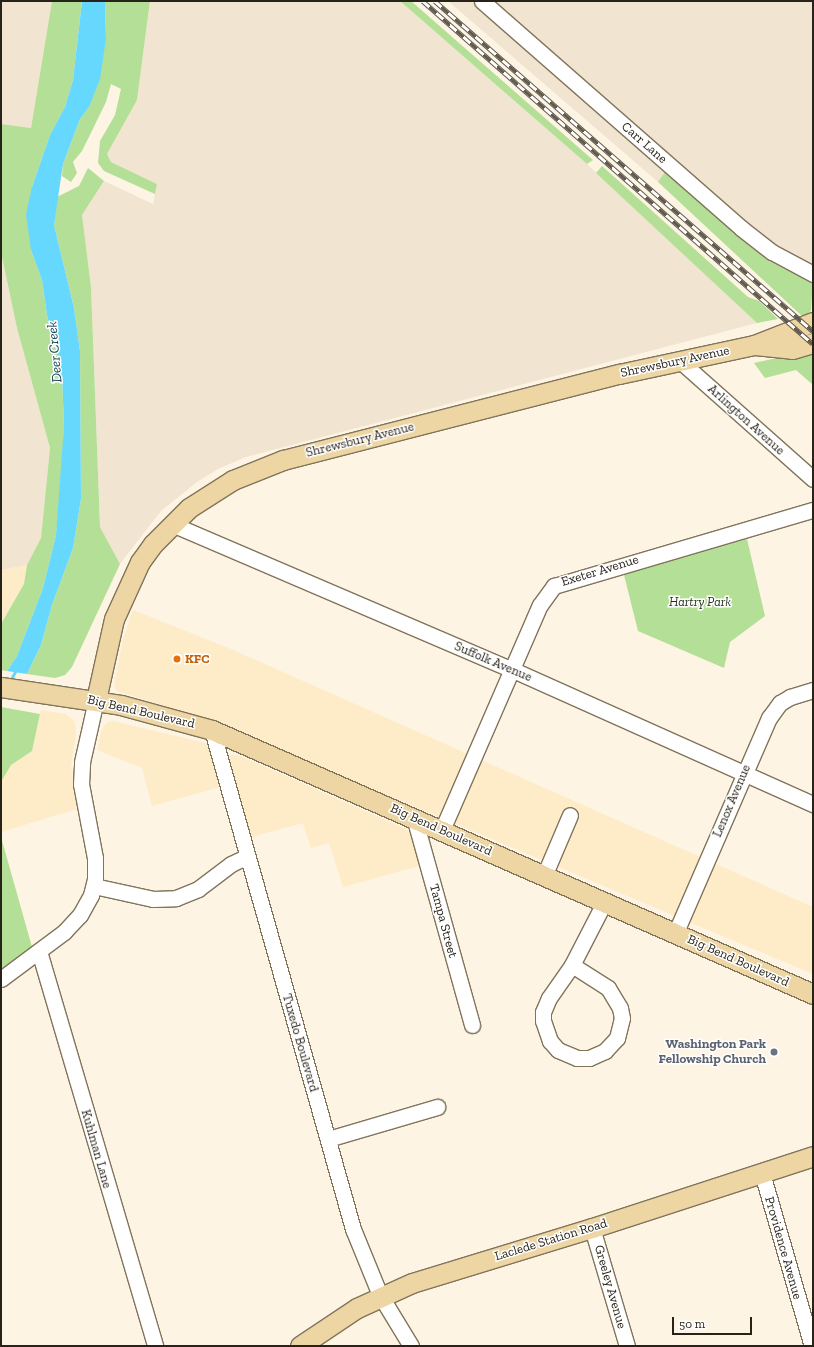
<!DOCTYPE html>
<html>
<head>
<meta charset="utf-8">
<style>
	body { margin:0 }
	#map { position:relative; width:814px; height:1347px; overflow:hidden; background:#fdf4e3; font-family:"Zilla Slab",serif }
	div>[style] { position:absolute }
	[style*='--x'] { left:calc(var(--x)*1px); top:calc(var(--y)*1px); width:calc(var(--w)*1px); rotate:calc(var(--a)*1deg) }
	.built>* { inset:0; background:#feebc7 }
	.industrial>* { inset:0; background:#f1e5d1 }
	.green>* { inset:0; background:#b4df96 }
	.water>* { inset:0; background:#67d8fd }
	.stream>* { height:3px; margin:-1.5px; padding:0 1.5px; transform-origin:1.5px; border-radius:1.5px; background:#67d8fd }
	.roads { filter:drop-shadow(1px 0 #81745b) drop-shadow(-1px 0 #81745b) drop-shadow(0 1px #81745b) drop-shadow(0 -1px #81745b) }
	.minor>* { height:15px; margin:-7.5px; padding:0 7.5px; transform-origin:7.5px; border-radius:7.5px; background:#fff }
	.major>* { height:19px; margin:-9.5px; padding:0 9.5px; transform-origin:9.5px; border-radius:9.5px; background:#edd6a3 }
	.rail>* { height:4.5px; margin-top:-2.25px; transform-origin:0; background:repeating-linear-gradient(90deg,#fff 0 9px,#60594d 0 18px); box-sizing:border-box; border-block:1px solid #60594d }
	.dots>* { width:11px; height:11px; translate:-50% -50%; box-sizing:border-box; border:2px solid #fff; border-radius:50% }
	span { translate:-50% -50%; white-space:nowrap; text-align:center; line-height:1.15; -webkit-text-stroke:3px #fff; paint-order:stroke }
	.street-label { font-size:13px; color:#282318 }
	.park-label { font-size:13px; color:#1e3010; font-style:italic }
	.food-label { font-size:13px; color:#c56008; font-weight:700 }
	.left { translate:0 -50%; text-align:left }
	.worship-label { font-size:13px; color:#5b616d; font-weight:700 }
	.right { translate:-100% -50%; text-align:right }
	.water-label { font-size:14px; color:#114453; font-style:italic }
	.frame { position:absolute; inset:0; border:2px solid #282318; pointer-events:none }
	.scale { position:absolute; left:672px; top:1317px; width:80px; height:18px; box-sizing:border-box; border:2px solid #282318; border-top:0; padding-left:5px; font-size:12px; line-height:14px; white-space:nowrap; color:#282318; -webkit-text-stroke:3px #fff; paint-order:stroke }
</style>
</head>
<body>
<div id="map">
	<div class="built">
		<div style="clip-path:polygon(27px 565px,24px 584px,1px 624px,1px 570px)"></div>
		<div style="clip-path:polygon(133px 610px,233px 650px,813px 907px,813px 974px,206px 719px,117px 691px,114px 687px,115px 679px,123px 639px)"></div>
		<div style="clip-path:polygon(41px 710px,66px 714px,75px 722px,76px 733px,71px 766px,77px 809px,1px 832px,1px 782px,11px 765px,32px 751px)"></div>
		<div style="clip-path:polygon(113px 721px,205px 743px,210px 748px,220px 787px,152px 806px,142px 768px,97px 750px,102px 729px,107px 723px)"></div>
		<div style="clip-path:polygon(231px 755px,238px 755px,406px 829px,411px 834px,419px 866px,343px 887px,329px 843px,311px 848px,303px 823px,248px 838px,227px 759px)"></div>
	</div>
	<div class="industrial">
		<div style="clip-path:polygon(1px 1px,52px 1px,31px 128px,1px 124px)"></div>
		<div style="clip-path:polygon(150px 1px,400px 1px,587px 164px,757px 323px,246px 457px,218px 469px,197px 482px,161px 511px,120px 564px,100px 527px,91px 287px,82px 215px,104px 181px,153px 204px,157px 184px,111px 162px,107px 154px,137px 100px)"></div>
		<div style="clip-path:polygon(448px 1px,813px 1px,813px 268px,773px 247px,673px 161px,658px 182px)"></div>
		<div style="clip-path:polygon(1px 252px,17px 328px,50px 448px,41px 538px,27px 565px,1px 570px)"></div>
	</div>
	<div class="green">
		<div style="clip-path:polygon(52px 1px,82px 1px,73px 80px,65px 107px,50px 135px,32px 187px,31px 250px,42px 280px,47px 315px,62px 374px,64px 426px,61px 487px,56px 535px,43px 588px,17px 656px,7px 671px,1px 670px,1px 624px,24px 584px,27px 565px,41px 538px,50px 448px,17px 328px,1px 252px,1px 124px,31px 128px)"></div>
		<div style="clip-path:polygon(105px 1px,150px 1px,137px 100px,107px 154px,111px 162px,157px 184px,155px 194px,104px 171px,98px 163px,100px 141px,115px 115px,121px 89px,111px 84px,106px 102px,82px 151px,73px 162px,77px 173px,71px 182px,62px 176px,63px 164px,80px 119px,89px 107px,106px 39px)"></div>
		<div style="clip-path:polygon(400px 1px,411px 1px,593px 160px,587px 164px)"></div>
		<div style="clip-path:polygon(602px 166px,748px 297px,759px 301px,778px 319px,757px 323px,596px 173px)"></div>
		<div style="clip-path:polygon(88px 168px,104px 181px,82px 215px,91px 287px,100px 527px,120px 564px,72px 667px,65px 675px,55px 678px,27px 674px,41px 645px,52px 605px,73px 548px,81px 499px,80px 351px,74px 308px,54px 225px,57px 197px,79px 186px)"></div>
		<div style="clip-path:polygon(667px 169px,813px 282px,811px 311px,803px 317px,658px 182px)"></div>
		<div style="clip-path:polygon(813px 350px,813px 385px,796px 370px,765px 378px,754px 363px)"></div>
		<div style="clip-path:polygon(747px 539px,765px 616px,730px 642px,724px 668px,638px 631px,623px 571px)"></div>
		<div style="clip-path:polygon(1px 707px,40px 714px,32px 751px,11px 765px,1px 782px)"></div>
		<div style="clip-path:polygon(1px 837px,32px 947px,1px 972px)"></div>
	</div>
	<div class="water">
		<div style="clip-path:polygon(82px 1px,105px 1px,106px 39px,100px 79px,89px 107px,80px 119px,63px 164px,54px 225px,74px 308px,80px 351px,81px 499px,73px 548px,52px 605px,41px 645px,27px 674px,7px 671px,17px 656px,43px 588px,56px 535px,64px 426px,62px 374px,47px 315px,42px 280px,31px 250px,26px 214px,32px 187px,50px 135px,65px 107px,73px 80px)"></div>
	</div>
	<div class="stream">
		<div style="--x:10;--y:681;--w:15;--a:-62"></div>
	</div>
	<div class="roads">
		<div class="minor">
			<div style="--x:482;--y:1;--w:344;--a:41.2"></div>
			<div style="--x:741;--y:228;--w:39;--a:38"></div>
			<div style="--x:772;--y:252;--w:47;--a:28.2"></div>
			<div style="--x:679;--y:360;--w:179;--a:41.6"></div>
			<div style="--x:172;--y:524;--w:371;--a:23.2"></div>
			<div style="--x:513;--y:670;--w:329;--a:24.1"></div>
			<div style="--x:212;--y:730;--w:519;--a:74.22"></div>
			<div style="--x:353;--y:1229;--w:71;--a:67.8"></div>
			<div style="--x:380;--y:1295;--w:60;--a:58.7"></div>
			<div style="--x:414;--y:817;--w:216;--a:74.4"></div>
			<div style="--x:442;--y:830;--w:245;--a:-66.5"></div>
			<div style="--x:540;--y:605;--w:24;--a:-54"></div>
			<div style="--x:554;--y:586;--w:270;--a:-16.4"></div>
			<div style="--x:544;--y:876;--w:66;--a:-66.9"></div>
			<div style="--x:94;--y:886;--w:60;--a:12.4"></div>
			<div style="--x:153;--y:899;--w:23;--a:-2"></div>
			<div style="--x:176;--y:898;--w:24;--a:-22"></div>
			<div style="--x:198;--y:889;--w:41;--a:-37.1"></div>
			<div style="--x:231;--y:864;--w:17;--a:-25"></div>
			<div style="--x:675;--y:934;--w:236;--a:-66.5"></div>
			<div style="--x:769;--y:718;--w:19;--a:-54"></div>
			<div style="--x:780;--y:703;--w:12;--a:-31"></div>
			<div style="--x:790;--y:697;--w:24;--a:-17"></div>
			<div style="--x:39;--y:951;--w:412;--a:73.6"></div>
			<div style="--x:572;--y:965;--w:43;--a:32.6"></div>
			<div style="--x:608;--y:988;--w:23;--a:59"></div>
			<div style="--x:620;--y:1008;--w:10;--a:79"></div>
			<div style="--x:622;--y:1018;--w:21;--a:104"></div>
			<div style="--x:617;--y:1038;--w:18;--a:133"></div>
			<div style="--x:605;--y:1051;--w:17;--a:156"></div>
			<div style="--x:589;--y:1058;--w:12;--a:180"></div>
			<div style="--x:577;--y:1058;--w:21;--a:-157"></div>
			<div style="--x:558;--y:1050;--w:12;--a:-132"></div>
			<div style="--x:550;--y:1041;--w:21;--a:-109"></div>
			<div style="--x:543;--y:1021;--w:9;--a:-90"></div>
			<div style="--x:543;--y:1012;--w:15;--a:-67"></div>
			<div style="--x:549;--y:998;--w:40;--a:-55.1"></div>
			<div style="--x:572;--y:965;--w:70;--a:-62.7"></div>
			<div style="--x:1;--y:979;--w:79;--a:-36.7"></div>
			<div style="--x:64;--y:932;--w:23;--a:-47"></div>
			<div style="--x:80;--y:915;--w:23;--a:-61"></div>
			<div style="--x:91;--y:895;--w:16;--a:-76"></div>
			<div style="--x:95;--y:879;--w:21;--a:-90"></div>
			<div style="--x:95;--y:858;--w:75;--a:-100.7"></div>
			<div style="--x:81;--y:784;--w:22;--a:-87"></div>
			<div style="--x:82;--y:762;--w:64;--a:-77.3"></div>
			<div style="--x:328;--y:1139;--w:114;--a:-16.4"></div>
			<div style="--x:762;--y:1173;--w:180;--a:73.9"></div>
			<div style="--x:592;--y:1228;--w:123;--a:73.5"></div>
		</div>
		<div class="major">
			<div style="--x:755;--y:345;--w:37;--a:6"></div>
			<div style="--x:792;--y:349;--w:22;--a:-16"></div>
			<div style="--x:1;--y:687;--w:121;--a:8.5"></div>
			<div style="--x:121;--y:705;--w:94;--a:15.4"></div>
			<div style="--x:212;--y:730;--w:656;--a:23.71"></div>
			<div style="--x:96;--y:700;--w:83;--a:-77.5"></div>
			<div style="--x:114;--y:619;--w:63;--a:-65.5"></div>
			<div style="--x:140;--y:562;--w:22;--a:-54"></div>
			<div style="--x:153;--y:544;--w:51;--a:-45"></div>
			<div style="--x:189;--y:508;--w:52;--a:-32.5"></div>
			<div style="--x:233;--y:480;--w:54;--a:-21.8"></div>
			<div style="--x:283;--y:460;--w:347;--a:-14.4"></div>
			<div style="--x:619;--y:374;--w:138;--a:-12.1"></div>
			<div style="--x:754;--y:345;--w:63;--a:-21.3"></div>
			<div style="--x:300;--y:1346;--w:69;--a:-33.7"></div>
			<div style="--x:357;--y:1308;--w:60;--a:-24.4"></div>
			<div style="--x:412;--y:1283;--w:188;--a:-17"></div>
			<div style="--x:592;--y:1228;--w:232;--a:-18"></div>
		</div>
	</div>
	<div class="rail">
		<div style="--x:423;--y:1;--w:519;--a:41.33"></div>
		<div style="--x:435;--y:1;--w:502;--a:41.12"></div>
	</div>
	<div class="dots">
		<div style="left:177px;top:659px;background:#e8710a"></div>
		<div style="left:774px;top:1052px;background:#6b7280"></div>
	</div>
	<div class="street-label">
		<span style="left:644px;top:143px;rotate:41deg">Carr Lane</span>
		<span style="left:675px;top:362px;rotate:-12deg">Shrewsbury Avenue</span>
		<span style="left:746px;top:420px;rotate:42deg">Arlington Avenue</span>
		<span style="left:360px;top:440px;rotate:-14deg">Shrewsbury Avenue</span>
		<span style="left:600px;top:571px;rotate:-17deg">Exeter Avenue</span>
		<span style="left:493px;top:662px;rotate:23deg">Suffolk Avenue</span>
		<span style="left:141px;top:712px;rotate:13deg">Big Bend Boulevard</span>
		<span style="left:732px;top:801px;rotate:-67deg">Lenox Avenue</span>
		<span style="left:441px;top:830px;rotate:24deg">Big Bend Boulevard</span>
		<span style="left:443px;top:921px;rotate:75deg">Tampa Street</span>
		<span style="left:738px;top:961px;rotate:24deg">Big Bend Boulevard</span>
		<span style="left:300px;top:1043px;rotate:74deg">Tuxedo Boulevard</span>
		<span style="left:96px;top:1149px;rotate:74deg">Kuhlman Lane</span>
		<span style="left:551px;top:1240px;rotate:-17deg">Laclede Station Road</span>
		<span style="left:783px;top:1248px;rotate:74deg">Providence Avenue</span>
		<span style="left:610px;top:1287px;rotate:74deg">Greeley Avenue</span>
	</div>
	<div class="park-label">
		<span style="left:700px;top:602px">Hartry Park</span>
	</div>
	<div class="food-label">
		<span class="left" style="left:185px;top:659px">KFC</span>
	</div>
	<div class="worship-label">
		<span class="right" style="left:766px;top:1052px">Washington Park<br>Fellowship Church</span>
	</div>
	<div class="water-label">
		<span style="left:55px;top:352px;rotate:-95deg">Deer Creek</span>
	</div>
	<div class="frame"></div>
	<div class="scale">50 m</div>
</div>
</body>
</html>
